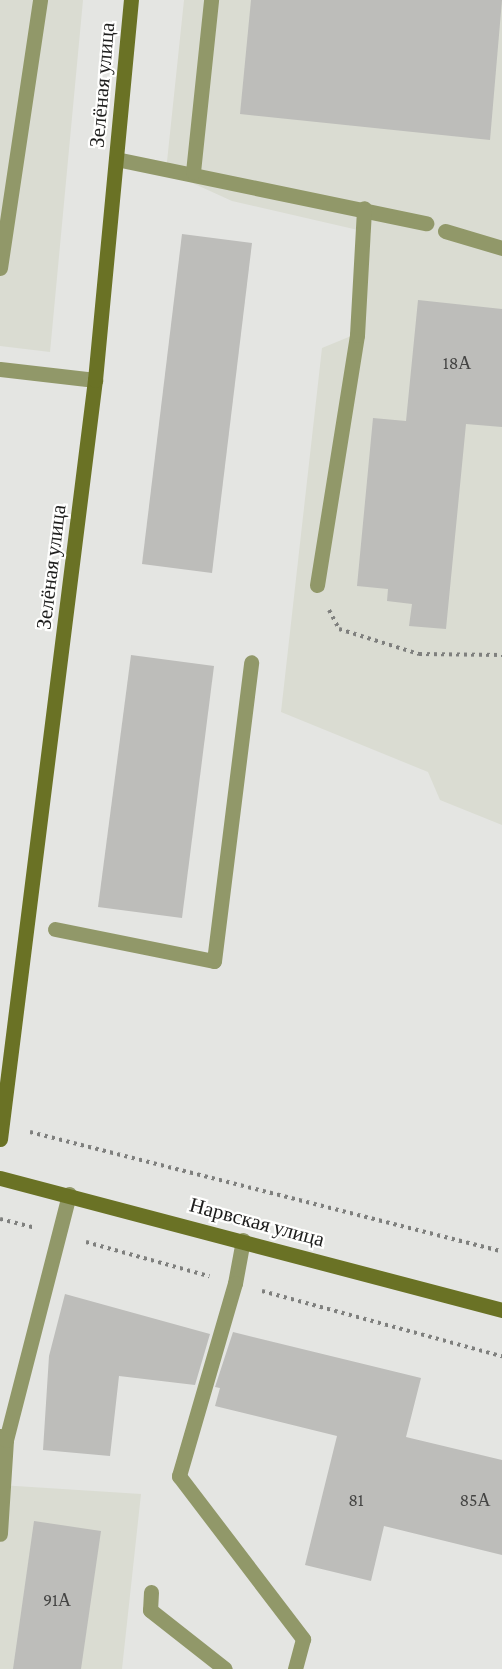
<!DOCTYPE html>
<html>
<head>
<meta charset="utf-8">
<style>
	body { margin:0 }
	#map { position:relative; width:502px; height:1669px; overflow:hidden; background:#e4e5e2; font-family:"Crimson Pro",serif }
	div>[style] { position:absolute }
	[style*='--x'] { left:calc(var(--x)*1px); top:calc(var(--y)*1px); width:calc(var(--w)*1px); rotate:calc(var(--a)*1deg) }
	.built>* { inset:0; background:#dadcd2 }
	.building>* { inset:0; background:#bdbdba }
	.path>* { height:4px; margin-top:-2px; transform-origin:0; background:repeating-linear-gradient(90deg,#7f807e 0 3px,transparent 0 7.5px) }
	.lane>* { height:15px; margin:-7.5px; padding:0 7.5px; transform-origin:7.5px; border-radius:7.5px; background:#919869 }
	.street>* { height:15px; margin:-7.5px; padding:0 7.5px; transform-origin:7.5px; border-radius:7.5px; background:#919869 }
	.secondary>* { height:15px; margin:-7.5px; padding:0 7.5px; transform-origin:7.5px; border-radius:7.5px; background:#6a7225 }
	span { translate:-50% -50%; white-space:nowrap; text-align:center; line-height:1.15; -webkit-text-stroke:4.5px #fffffe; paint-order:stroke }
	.number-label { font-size:18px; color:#454544 }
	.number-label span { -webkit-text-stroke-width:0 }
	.street-label { font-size:21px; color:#1d1d1c }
</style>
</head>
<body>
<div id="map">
	<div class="built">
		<div style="clip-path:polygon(0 0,83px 0,50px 352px,0 346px)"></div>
		<div style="clip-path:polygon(184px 0,502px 0,502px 825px,440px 800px,428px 772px,281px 712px,322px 348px,356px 334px,371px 233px,232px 201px,166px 171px)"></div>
		<div style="clip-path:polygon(0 1485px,141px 1494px,122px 1669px,0 1669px)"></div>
	</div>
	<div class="building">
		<div style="clip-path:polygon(251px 0,502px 0,490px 140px,240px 114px)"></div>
		<div style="clip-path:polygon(182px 234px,252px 243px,212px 573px,142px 564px)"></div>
		<div style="clip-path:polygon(418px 300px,502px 309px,502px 427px,466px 424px,446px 629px,409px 626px,412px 604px,387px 601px,388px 589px,357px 586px,373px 418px,406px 421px)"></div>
		<div style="clip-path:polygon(131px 655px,214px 666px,182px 918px,98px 907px)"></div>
		<div style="clip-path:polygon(65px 1294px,210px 1334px,195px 1385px,119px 1376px,110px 1456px,43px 1450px,49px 1356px)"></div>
		<div style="clip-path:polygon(233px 1332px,421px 1378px,406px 1437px,502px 1460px,502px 1555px,384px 1526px,371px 1581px,305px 1565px,337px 1436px,215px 1406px,220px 1388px,215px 1387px)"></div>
		<div style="clip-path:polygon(34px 1521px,101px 1531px,81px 1669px,13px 1669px)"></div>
	</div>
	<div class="path">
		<div style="--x:329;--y:610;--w:21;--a:62"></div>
		<div style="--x:339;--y:629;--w:84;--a:17.4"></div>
		<div style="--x:419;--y:654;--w:83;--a:0.7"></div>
		<div style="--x:30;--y:1132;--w:487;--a:14.2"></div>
		<div style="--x:0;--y:1219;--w:34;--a:14"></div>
		<div style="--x:86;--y:1242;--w:128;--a:15.5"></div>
		<div style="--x:262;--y:1291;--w:249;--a:15.2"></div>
	</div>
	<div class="lane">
		<div style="--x:116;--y:159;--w:317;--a:11.7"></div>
		<div style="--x:193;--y:172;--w:173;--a:-84"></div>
		<div style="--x:445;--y:231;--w:59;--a:16.6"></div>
		<div style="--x:0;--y:268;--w:271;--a:-81.5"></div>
		<div style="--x:317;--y:585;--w:253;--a:-80.9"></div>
		<div style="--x:357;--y:335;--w:127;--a:-86.8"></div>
		<div style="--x:55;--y:929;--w:162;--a:11.4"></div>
		<div style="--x:214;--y:961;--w:301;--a:-82.9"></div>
		<div style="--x:243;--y:1240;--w:44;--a:100.5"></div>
		<div style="--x:235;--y:1283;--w:201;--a:106.2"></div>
		<div style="--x:179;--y:1476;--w:205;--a:52.7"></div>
		<div style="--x:303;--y:1639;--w:31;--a:105"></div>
		<div style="--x:0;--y:1436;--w:7;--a:34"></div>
		<div style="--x:6;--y:1440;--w:94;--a:93.7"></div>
		<div style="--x:6;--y:1440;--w:254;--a:-75.6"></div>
		<div style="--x:151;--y:1592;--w:18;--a:93"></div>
		<div style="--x:150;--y:1610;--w:95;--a:38.2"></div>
	</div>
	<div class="street">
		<div style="--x:0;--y:369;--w:96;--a:6.6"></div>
	</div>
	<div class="secondary">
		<div style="--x:0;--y:1139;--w:765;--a:-82.87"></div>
		<div style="--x:95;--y:380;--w:382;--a:-84.6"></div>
		<div style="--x:0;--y:1178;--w:519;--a:14.73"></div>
	</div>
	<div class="number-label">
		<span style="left:457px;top:363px">18А</span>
		<span style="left:356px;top:1500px">81</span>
		<span style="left:475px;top:1500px">85А</span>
		<span style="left:57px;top:1600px">91А</span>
	</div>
	<div class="street-label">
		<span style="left:102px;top:85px;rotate:-85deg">Зелёная улица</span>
		<span style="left:51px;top:567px;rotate:-83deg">Зелёная улица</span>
		<span style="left:257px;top:1222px;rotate:15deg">Нарвская улица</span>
	</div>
</div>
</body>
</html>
